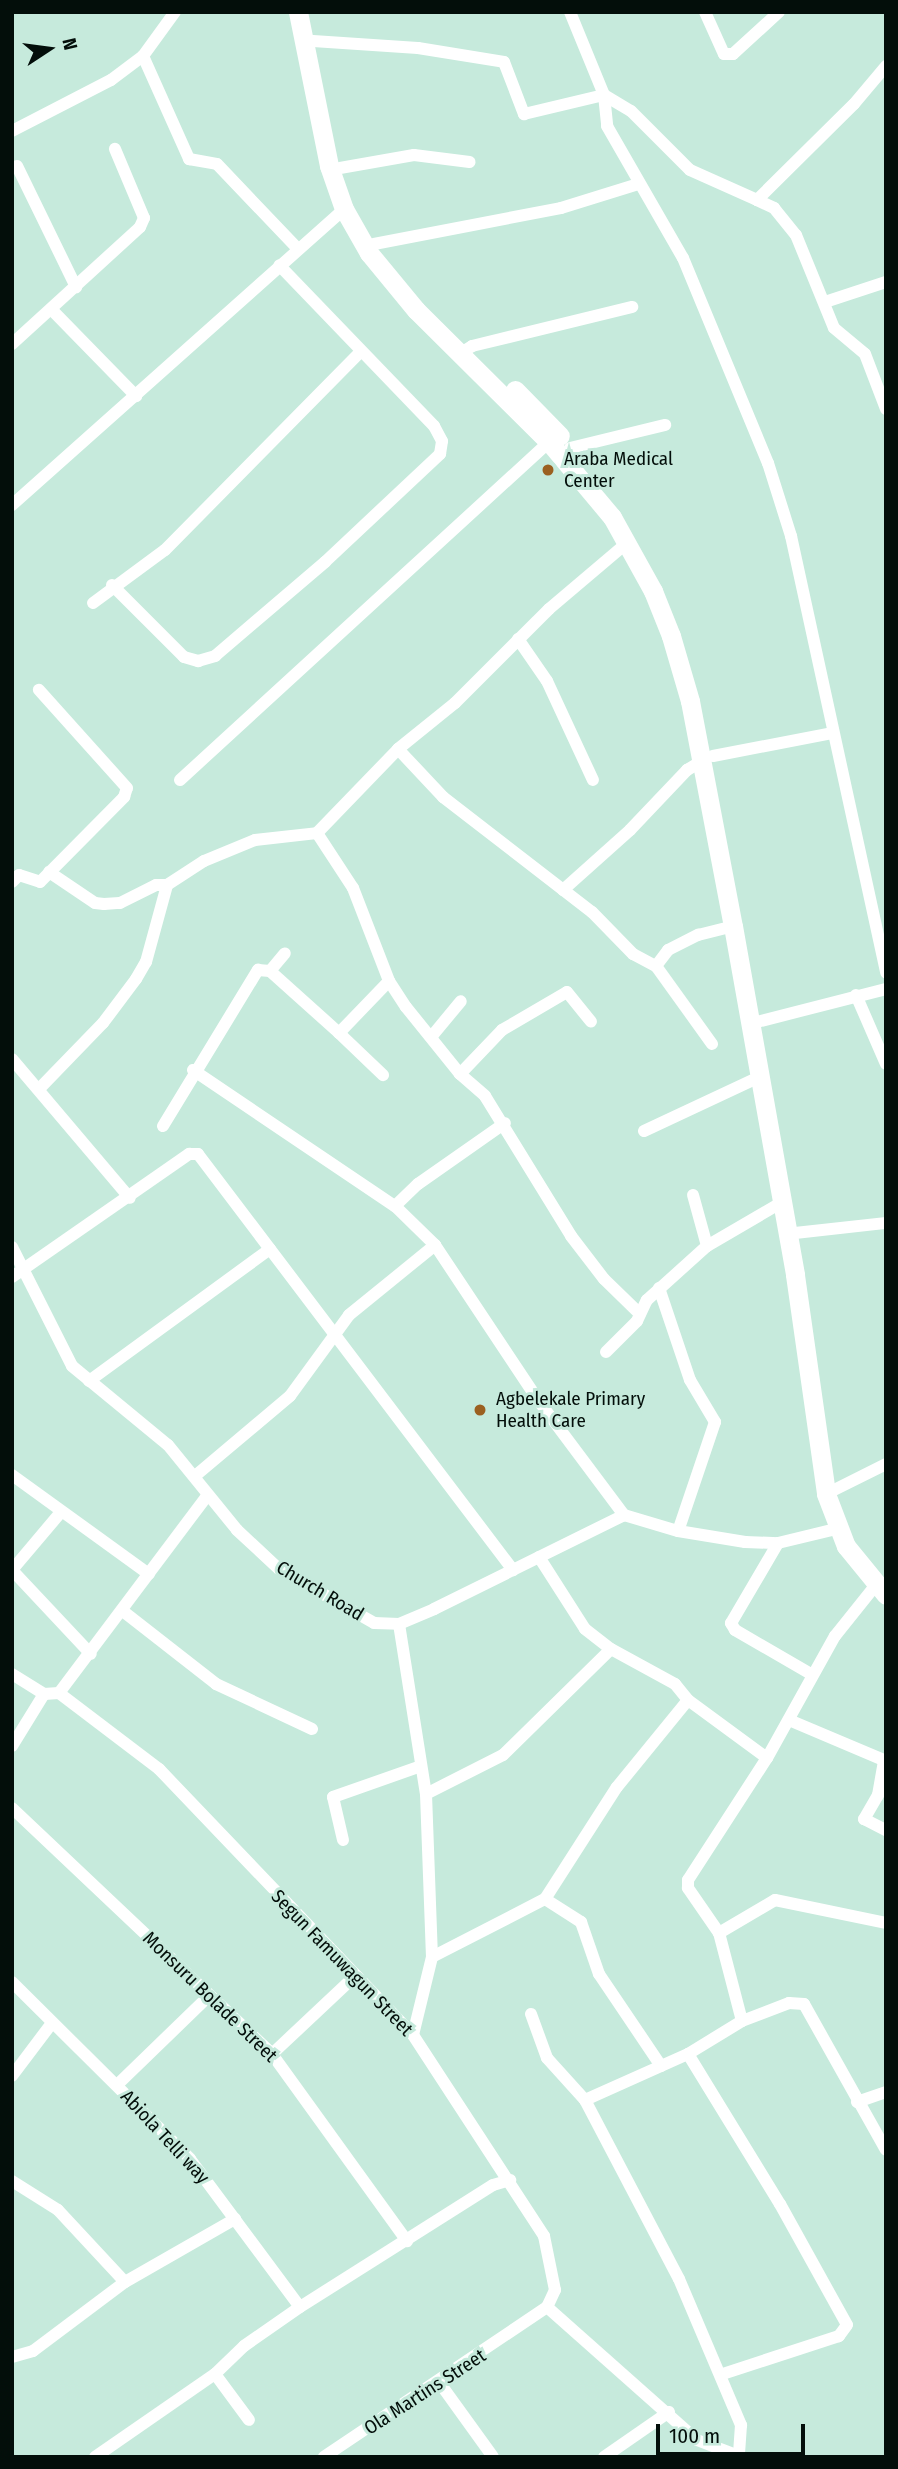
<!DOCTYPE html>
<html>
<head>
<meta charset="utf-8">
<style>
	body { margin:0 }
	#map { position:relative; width:898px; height:2469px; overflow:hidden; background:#c6eadc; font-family:"Fira Sans Condensed",sans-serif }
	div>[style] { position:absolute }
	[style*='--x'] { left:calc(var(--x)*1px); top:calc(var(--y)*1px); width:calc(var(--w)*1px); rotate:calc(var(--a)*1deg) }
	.street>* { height:12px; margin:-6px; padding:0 6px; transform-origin:6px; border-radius:6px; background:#fff }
	.primary>* { height:19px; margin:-9.5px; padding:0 9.5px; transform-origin:9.5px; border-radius:9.5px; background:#fff }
	.dots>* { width:19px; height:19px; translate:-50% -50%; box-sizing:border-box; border:4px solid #c6eadc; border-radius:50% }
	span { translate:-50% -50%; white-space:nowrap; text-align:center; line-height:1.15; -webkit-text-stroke:6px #c6eadc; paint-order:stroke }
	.poi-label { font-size:19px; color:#030e0a }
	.left { translate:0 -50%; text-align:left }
	.street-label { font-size:19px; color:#030e0a }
	.frame { position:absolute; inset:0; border:14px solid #030e0a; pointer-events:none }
	.north { position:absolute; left:14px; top:14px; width:70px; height:70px; -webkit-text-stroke:5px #c6eadc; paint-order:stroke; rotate:77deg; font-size:19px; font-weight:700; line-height:28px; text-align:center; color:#030e0a }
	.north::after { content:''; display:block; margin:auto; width:24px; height:32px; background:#030e0a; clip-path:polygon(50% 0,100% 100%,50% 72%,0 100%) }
	.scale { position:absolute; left:656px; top:2424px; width:149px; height:32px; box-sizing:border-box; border:4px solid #030e0a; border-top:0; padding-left:9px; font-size:21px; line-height:24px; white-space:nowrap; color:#030e0a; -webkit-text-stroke:5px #c6eadc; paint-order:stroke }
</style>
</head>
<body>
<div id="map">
	<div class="street">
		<div style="--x:570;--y:12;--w:90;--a:67.7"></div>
		<div style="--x:604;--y:95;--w:31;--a:84"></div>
		<div style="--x:607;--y:126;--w:152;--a:60.1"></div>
		<div style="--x:683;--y:258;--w:222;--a:67.5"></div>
		<div style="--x:768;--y:463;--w:77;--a:72.5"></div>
		<div style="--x:791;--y:536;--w:447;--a:77.7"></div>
		<div style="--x:705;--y:12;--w:46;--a:65.7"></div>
		<div style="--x:724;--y:54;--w:9;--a:0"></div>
		<div style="--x:733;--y:54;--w:62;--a:-42.4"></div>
		<div style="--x:313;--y:41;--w:105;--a:3.8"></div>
		<div style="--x:418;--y:48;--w:87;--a:9.2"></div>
		<div style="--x:504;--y:62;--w:56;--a:69"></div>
		<div style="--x:524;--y:114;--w:82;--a:-13.4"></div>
		<div style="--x:604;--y:95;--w:31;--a:31"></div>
		<div style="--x:631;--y:111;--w:83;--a:45"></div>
		<div style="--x:690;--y:170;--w:73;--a:24.1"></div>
		<div style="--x:757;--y:200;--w:136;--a:-44.7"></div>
		<div style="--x:854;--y:104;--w:50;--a:-49.9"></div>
		<div style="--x:143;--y:56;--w:113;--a:65.9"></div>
		<div style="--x:189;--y:159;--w:28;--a:10"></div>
		<div style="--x:217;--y:164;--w:117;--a:46.4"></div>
		<div style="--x:12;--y:131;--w:111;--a:-27.3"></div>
		<div style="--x:111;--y:80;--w:40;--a:-37"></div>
		<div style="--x:143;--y:56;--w:54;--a:-54"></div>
		<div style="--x:17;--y:166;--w:135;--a:64"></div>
		<div style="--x:340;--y:168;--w:75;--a:-10"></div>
		<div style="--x:414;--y:155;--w:56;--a:7.1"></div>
		<div style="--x:757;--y:200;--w:19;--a:25"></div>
		<div style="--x:774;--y:208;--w:35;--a:51"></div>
		<div style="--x:796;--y:235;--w:100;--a:67.8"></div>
		<div style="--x:834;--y:328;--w:40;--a:40"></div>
		<div style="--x:865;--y:354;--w:59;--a:69.1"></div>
		<div style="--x:374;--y:244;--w:190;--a:-10.9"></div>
		<div style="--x:561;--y:208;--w:81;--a:-17.3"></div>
		<div style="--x:825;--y:302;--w:64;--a:-18.2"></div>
		<div style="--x:51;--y:309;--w:122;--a:45.7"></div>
		<div style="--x:12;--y:344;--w:173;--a:-42.4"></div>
		<div style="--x:140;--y:227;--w:10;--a:-66"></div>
		<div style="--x:144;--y:218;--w:75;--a:-112.8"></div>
		<div style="--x:461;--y:353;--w:13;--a:-32"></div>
		<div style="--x:472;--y:346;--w:165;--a:-13.7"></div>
		<div style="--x:570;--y:448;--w:98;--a:-13.6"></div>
		<div style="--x:12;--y:505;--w:445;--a:-41.7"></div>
		<div style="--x:112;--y:585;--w:102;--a:45"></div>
		<div style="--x:184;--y:657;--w:15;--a:16"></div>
		<div style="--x:198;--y:661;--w:18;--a:-16"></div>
		<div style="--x:215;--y:656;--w:145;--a:-40.5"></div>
		<div style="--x:325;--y:562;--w:158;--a:-43.2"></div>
		<div style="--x:440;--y:454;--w:13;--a:-81"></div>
		<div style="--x:442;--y:441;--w:17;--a:-118"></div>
		<div style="--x:434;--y:426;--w:223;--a:-133.9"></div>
		<div style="--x:93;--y:603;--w:89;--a:-36.4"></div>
		<div style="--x:165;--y:550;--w:279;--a:-45.4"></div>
		<div style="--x:518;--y:639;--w:51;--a:55.4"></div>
		<div style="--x:547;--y:681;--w:109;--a:65.1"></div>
		<div style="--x:398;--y:749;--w:66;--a:46.8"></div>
		<div style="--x:443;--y:797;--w:188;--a:37.7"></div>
		<div style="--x:592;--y:912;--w:59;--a:45.7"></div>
		<div style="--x:633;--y:954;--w:26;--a:28"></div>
		<div style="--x:656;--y:966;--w:20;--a:-53"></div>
		<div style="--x:668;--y:950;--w:34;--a:-27"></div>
		<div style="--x:698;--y:935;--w:36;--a:-14"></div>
		<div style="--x:713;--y:756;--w:121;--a:-10.9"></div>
		<div style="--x:180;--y:780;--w:500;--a:-42.49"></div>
		<div style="--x:317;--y:833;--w:117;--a:-46"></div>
		<div style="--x:398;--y:749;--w:73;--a:-38.9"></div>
		<div style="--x:455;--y:703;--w:133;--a:-45"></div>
		<div style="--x:549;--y:609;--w:104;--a:-40.3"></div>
		<div style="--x:49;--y:872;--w:55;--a:34"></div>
		<div style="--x:95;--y:903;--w:9;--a:6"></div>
		<div style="--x:104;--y:904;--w:16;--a:-4"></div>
		<div style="--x:120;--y:903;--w:40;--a:-26.6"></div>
		<div style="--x:156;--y:885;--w:11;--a:0"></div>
		<div style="--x:12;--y:882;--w:10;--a:-45"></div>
		<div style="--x:19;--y:875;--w:22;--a:18"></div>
		<div style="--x:40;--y:882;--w:120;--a:-45.3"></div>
		<div style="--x:124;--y:797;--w:9;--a:-72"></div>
		<div style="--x:127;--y:788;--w:132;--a:-131.9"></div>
		<div style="--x:563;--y:890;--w:90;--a:-41.8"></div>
		<div style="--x:630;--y:830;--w:83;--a:-46.5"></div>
		<div style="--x:687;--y:770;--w:17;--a:-31"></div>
		<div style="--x:656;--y:966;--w:96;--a:54.3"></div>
		<div style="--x:270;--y:971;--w:23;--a:-50"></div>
		<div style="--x:856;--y:995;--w:75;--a:66.5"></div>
		<div style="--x:749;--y:1024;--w:141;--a:-14.3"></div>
		<div style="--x:339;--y:1033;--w:61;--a:43.7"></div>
		<div style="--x:432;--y:1036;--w:45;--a:-50.4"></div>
		<div style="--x:12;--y:1059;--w:182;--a:49.7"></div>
		<div style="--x:193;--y:1070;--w:244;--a:34"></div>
		<div style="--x:395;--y:1206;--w:56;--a:44.3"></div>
		<div style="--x:435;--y:1245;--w:186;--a:56.4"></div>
		<div style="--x:538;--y:1400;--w:144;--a:53.2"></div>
		<div style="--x:460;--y:1074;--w:61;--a:-46.3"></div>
		<div style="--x:502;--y:1030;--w:75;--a:-30.3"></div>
		<div style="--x:567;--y:992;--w:38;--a:51"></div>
		<div style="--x:39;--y:1089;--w:92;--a:-45.9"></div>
		<div style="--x:103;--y:1023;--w:55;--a:-53.1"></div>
		<div style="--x:136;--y:979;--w:20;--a:-60"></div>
		<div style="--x:146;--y:962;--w:80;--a:-74.7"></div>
		<div style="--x:167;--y:885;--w:44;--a:-33"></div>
		<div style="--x:204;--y:861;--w:55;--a:-22.4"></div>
		<div style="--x:255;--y:840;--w:62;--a:-6.4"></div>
		<div style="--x:317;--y:833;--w:66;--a:56.8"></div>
		<div style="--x:353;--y:888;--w:100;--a:68.8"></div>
		<div style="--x:389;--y:981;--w:31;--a:57"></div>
		<div style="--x:406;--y:1007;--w:86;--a:51.1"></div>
		<div style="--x:460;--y:1074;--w:33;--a:41"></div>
		<div style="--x:485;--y:1096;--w:164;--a:58.4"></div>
		<div style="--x:571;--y:1236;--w:54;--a:52.5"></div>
		<div style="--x:604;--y:1279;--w:50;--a:44.2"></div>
		<div style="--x:163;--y:1126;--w:183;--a:-58.7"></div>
		<div style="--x:258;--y:970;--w:12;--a:5"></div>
		<div style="--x:270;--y:971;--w:93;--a:41.9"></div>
		<div style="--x:339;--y:1033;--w:72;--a:-46.1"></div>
		<div style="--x:644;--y:1131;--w:125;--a:-25.1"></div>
		<div style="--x:693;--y:1195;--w:53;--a:74.6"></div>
		<div style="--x:395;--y:1206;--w:32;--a:-44"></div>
		<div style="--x:418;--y:1184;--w:106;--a:-35"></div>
		<div style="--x:795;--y:1233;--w:92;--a:-6.3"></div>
		<div style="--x:12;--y:1247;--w:133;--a:63.2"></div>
		<div style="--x:72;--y:1366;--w:124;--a:39.5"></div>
		<div style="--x:168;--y:1445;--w:109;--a:50.9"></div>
		<div style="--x:237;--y:1530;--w:57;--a:42.9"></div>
		<div style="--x:279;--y:1569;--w:109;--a:29.6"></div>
		<div style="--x:374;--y:1623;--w:25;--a:2"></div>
		<div style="--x:399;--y:1624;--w:38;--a:-23"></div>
		<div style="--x:434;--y:1609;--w:212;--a:-26.3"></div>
		<div style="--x:624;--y:1515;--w:56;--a:16.5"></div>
		<div style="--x:678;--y:1531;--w:68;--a:9.3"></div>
		<div style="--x:745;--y:1542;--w:33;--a:2"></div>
		<div style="--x:778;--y:1543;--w:60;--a:-13.6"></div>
		<div style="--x:12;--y:1277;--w:216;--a:-34.8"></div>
		<div style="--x:189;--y:1154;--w:9;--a:0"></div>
		<div style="--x:198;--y:1154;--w:522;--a:52.87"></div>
		<div style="--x:659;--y:1288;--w:97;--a:71.4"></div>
		<div style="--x:690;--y:1380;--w:49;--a:59.2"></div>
		<div style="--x:715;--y:1422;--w:115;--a:108.7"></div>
		<div style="--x:606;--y:1352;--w:44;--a:-45"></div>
		<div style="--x:637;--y:1321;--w:23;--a:-65"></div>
		<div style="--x:647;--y:1300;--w:81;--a:-42"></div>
		<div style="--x:707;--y:1246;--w:83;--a:-30.3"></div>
		<div style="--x:89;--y:1381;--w:224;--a:-36.1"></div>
		<div style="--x:12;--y:1475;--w:169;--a:35.9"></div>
		<div style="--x:195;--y:1476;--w:124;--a:-40.1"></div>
		<div style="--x:290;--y:1396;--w:100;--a:-53.9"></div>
		<div style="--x:349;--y:1315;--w:111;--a:-39.1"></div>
		<div style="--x:834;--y:1490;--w:58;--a:-26.6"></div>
		<div style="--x:778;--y:1543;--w:93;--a:120.4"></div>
		<div style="--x:731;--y:1623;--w:8;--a:60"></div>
		<div style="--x:735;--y:1630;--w:88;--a:30.1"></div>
		<div style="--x:539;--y:1557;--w:85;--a:57.4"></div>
		<div style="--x:585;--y:1629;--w:33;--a:38"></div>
		<div style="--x:611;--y:1649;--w:73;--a:28.7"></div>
		<div style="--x:675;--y:1684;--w:21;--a:51"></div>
		<div style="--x:688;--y:1700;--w:98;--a:36.3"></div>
		<div style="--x:12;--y:1570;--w:115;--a:46.8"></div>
		<div style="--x:12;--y:1570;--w:76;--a:-49.8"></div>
		<div style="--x:124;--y:1612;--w:117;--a:38"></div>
		<div style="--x:216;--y:1684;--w:106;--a:25.1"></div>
		<div style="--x:399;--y:1624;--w:172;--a:81"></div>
		<div style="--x:426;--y:1794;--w:163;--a:87.9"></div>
		<div style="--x:432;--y:1957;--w:80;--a:103.7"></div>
		<div style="--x:12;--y:1674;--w:38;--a:32"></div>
		<div style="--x:44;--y:1694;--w:15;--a:-4"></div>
		<div style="--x:59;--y:1693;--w:126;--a:37.2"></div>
		<div style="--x:159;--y:1769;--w:368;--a:46.3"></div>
		<div style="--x:413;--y:2035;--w:240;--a:56.9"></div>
		<div style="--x:544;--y:2236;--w:55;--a:78.5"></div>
		<div style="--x:555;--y:2290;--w:19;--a:115"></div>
		<div style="--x:547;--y:2307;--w:269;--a:146.1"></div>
		<div style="--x:59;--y:1693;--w:246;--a:-53.1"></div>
		<div style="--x:789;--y:1720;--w:105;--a:22.9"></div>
		<div style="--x:12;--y:1746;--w:61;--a:-58.4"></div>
		<div style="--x:884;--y:1761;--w:35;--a:100"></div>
		<div style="--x:878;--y:1795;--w:28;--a:120"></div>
		<div style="--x:864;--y:1819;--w:25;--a:27"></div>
		<div style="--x:426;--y:1794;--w:86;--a:-26.9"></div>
		<div style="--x:503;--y:1755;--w:151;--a:-44.5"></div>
		<div style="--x:12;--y:1808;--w:358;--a:43.4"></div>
		<div style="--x:272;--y:2054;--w:231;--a:54.2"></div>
		<div style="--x:343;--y:1840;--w:44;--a:-103.1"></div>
		<div style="--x:333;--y:1797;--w:90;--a:-19.4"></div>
		<div style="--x:545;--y:1899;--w:43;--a:32.6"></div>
		<div style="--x:581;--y:1922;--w:55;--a:70.9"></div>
		<div style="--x:599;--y:1974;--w:111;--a:56"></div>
		<div style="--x:719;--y:1933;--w:65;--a:-30.5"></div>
		<div style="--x:775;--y:1900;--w:113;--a:11.7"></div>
		<div style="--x:432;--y:1957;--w:127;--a:-27.2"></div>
		<div style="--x:545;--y:1899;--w:133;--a:-57.3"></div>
		<div style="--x:617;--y:1787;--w:112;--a:-50.8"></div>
		<div style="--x:12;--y:1982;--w:251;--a:44.8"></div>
		<div style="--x:190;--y:2159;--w:184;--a:53.4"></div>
		<div style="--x:531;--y:2014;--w:47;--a:70"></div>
		<div style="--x:547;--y:2058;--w:57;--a:47.9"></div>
		<div style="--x:585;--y:2100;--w:202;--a:62.3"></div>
		<div style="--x:679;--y:2279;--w:159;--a:67"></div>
		<div style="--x:741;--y:2425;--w:32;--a:94"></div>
		<div style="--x:742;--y:2021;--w:50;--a:-21"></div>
		<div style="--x:789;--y:2003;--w:15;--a:4"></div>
		<div style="--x:804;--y:2004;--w:167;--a:60.7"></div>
		<div style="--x:272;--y:2054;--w:114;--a:-43.2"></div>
		<div style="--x:688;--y:2054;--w:176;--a:58.5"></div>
		<div style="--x:780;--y:2204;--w:138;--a:61"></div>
		<div style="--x:847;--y:2325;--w:14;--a:126"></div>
		<div style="--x:839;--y:2336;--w:122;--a:161.9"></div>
		<div style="--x:12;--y:2076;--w:66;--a:-53"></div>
		<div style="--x:117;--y:2085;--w:129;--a:-44.1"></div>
		<div style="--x:585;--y:2100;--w:113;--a:-24.1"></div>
		<div style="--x:688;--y:2054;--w:63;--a:-31.4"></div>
		<div style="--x:742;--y:2021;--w:91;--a:-104.6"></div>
		<div style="--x:719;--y:1933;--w:55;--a:-124.6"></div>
		<div style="--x:688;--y:1888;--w:8;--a:-90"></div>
		<div style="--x:688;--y:1880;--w:145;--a:-57.1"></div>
		<div style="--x:767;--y:1758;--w:140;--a:-60.9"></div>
		<div style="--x:835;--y:1636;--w:64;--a:-51.3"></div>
		<div style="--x:857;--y:2102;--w:31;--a:-19"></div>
		<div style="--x:12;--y:2181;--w:54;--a:32.2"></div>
		<div style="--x:58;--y:2210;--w:98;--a:47.1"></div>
		<div style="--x:547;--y:2307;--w:200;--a:41.6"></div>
		<div style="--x:697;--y:2440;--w:45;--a:20.9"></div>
		<div style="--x:12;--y:2357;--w:22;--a:-16"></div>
		<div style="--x:33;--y:2351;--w:115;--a:-36.9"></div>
		<div style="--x:125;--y:2282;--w:127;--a:-29.8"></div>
		<div style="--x:215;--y:2374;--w:57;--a:53.5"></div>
		<div style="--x:439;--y:2382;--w:92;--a:54.2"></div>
		<div style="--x:95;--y:2457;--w:146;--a:-34.7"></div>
		<div style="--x:215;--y:2374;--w:40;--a:-44"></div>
		<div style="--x:244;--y:2346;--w:68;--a:-34.9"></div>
		<div style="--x:300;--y:2307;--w:228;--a:-32.3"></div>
		<div style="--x:493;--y:2185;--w:18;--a:-16"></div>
		<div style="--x:604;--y:2457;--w:79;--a:-34.7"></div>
	</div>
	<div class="primary">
		<div style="--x:298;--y:12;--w:157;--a:78.6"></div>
		<div style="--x:329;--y:166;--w:46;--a:70.8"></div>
		<div style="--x:344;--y:209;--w:51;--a:60.4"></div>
		<div style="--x:369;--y:253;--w:74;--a:50.5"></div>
		<div style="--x:416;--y:310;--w:187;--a:44.8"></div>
		<div style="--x:549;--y:442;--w:98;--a:50"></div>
		<div style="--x:612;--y:517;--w:85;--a:61"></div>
		<div style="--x:653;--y:591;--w:48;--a:68.2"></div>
		<div style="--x:671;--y:636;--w:68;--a:73.7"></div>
		<div style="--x:690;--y:701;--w:229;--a:79.2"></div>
		<div style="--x:733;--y:926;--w:354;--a:79.9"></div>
		<div style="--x:795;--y:1275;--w:221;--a:81.9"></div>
		<div style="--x:826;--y:1494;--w:56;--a:69"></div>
		<div style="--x:846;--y:1546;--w:63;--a:50.8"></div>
		<div style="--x:515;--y:390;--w:64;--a:45.6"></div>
	</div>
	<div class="dots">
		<div style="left:548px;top:470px;background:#9b6020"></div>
		<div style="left:480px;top:1410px;background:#9b6020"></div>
	</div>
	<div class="poi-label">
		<span class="left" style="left:564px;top:470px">Araba Medical<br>Center</span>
		<span class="left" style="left:496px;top:1410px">Agbelekale Primary<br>Health Care</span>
	</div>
	<div class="street-label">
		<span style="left:320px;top:1591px;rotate:31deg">Church Road</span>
		<span style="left:342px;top:1963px;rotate:46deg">Segun Famuwagun Street</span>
		<span style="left:210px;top:1997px;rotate:44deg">Monsuru Bolade Street</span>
		<span style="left:165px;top:2137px;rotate:47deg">Abiola Telli way</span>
		<span style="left:425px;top:2392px;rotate:-33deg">Ola Martins Street</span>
	</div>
	<div class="frame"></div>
	<div class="north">N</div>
	<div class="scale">100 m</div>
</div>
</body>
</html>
